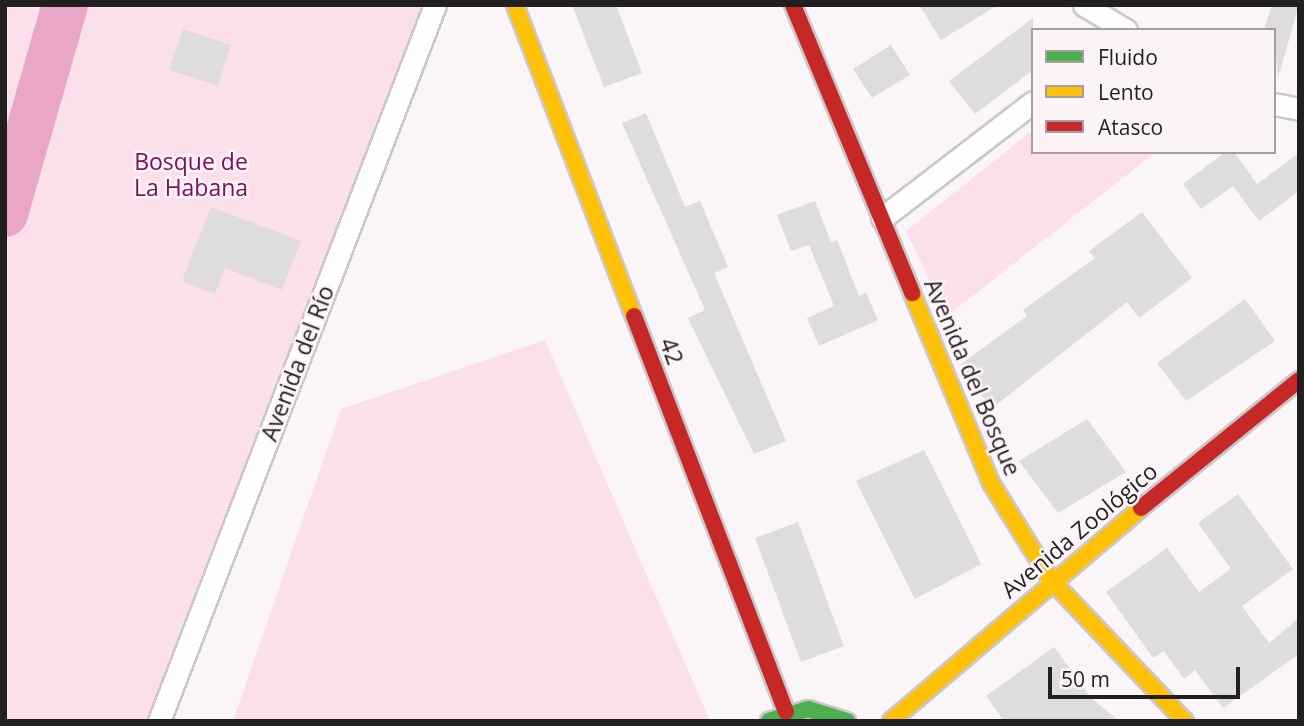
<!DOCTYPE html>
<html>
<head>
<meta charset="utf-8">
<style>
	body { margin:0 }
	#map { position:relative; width:1304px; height:726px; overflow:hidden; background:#faf5f7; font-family:"Open Sans",sans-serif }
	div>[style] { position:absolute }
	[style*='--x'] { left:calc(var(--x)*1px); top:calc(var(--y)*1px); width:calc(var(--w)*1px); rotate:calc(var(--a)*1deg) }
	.green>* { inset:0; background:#fbe0ec }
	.river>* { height:46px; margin:-23px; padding:0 23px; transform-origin:23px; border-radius:23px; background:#e9a6c7 }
	.building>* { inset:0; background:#dedcdc }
	.roads { filter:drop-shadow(2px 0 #ccc8c9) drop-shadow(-2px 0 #ccc8c9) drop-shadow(0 2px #ccc8c9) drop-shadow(0 -2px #ccc8c9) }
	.street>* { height:21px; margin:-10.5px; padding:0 10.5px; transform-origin:10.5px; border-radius:10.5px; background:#fefefe }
	.fast>* { height:16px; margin:-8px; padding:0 8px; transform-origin:8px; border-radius:8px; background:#4caf50 }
	.slow>* { height:16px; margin:-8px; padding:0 8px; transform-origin:8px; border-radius:8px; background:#ffc107 }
	.jam>* { height:16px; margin:-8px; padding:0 8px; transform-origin:8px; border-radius:8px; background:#c62828 }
	span { translate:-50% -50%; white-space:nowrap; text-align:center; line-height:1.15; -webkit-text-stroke:5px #fcf3f7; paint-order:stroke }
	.park-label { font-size:23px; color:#811056 }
	.street-label { font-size:23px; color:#221f21 }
	.frame { position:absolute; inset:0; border:7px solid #221f21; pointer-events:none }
	.legend { position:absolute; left:1031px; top:28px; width:245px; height:126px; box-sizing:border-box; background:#fcf3f7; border:2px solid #a59ea1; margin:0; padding:9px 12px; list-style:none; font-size:21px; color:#221f21 }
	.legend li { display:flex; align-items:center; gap:14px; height:35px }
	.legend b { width:35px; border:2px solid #a59ea1 }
	.scale { position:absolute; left:1048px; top:667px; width:192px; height:32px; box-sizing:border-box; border:4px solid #221f21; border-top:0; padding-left:9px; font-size:21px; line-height:24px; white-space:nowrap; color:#221f21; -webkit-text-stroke:5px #fcf3f7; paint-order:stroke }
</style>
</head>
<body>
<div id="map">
	<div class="green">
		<div style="clip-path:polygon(5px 5px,435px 5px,157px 721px,5px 721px)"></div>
		<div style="clip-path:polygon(1033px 130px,1033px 152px,1156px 152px,947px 316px,906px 231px)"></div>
		<div style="clip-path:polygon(545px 340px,710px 721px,233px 721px,341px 409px)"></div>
	</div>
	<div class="river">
		<div style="--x:5;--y:214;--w:217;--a:-74"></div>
	</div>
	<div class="building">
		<div style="clip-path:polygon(572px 5px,616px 5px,642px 73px,604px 87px)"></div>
		<div style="clip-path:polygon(919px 5px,998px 5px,941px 40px)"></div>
		<div style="clip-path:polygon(1272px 5px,1299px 5px,1278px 78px,1274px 30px,1264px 30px)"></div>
		<div style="clip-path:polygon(1033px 18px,1033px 70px,975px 114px,949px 81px)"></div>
		<div style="clip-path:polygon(183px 29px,231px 45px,218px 86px,169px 70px)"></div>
		<div style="clip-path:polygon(891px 45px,910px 75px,872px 98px,853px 69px)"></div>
		<div style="clip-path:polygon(646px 113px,685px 207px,700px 201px,728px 267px,714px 273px,786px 441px,754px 454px,688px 318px,705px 310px,622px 123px)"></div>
		<div style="clip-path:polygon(1225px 152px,1234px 152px,1257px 184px,1299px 153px,1299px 191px,1259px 221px,1233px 186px,1201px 209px,1183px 184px)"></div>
		<div style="clip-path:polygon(815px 201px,831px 242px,837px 240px,859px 296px,866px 293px,878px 320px,819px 346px,807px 318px,834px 306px,809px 245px,791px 251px,777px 215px)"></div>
		<div style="clip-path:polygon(211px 207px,301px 241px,282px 290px,225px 268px,215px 294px,182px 281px)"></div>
		<div style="clip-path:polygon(1142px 212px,1192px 278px,1139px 318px,1127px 302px,991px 409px,961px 364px,1027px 316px,1023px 310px,1095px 258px,1089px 251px)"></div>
		<div style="clip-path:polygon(1245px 299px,1275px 341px,1186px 401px,1157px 363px)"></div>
		<div style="clip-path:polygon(1087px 419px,1126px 472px,1058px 513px,1019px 461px)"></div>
		<div style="clip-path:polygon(924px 450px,981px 564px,915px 599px,856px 481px)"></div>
		<div style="clip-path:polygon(1238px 494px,1293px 569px,1242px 606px,1269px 643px,1299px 618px,1299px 654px,1223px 708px,1195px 670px,1184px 679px,1164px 651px,1153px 658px,1106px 592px,1167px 548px,1199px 592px,1231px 569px,1198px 523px)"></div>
		<div style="clip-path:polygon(798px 522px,844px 646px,801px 662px,755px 538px)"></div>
		<div style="clip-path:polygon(1054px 647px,1092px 699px,1119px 721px,1004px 721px,986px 696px)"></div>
	</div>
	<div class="roads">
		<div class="street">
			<div style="--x:1084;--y:5;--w:49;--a:30.8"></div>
			<div style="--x:1274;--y:104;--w:25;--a:11"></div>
			<div style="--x:882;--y:218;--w:190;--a:-37.5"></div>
			<div style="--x:159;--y:721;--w:767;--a:-68.92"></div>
		</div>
		<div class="fast">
			<div style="--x:769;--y:721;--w:41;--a:-17.1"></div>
			<div style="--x:808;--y:709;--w:41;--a:17.1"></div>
		</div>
		<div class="slow">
			<div style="--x:515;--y:5;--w:333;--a:69.1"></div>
			<div style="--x:912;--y:293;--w:206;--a:67.4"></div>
			<div style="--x:991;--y:483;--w:114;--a:58.3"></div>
			<div style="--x:1051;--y:580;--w:195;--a:46.5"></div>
			<div style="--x:891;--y:721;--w:328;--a:-40.4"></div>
		</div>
		<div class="jam">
			<div style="--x:793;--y:5;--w:312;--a:67.5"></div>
			<div style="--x:634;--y:316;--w:424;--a:69"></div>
			<div style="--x:1141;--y:508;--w:203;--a:-39"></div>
		</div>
	</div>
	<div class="park-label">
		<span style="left:191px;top:174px">Bosque de<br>La Habana</span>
	</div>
	<div class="street-label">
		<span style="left:672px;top:351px;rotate:69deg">42</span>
		<span style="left:297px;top:363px;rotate:-69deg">Avenida del Río</span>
		<span style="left:973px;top:377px;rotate:67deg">Avenida del Bosque</span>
		<span style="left:1079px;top:530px;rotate:-40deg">Avenida Zoológico</span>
	</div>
	<div class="frame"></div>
	<ul class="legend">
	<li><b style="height:9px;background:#4caf50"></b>Fluido</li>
	<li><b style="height:9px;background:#ffc107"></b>Lento</li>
	<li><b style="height:9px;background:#c62828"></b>Atasco</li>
	</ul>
	<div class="scale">50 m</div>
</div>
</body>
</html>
